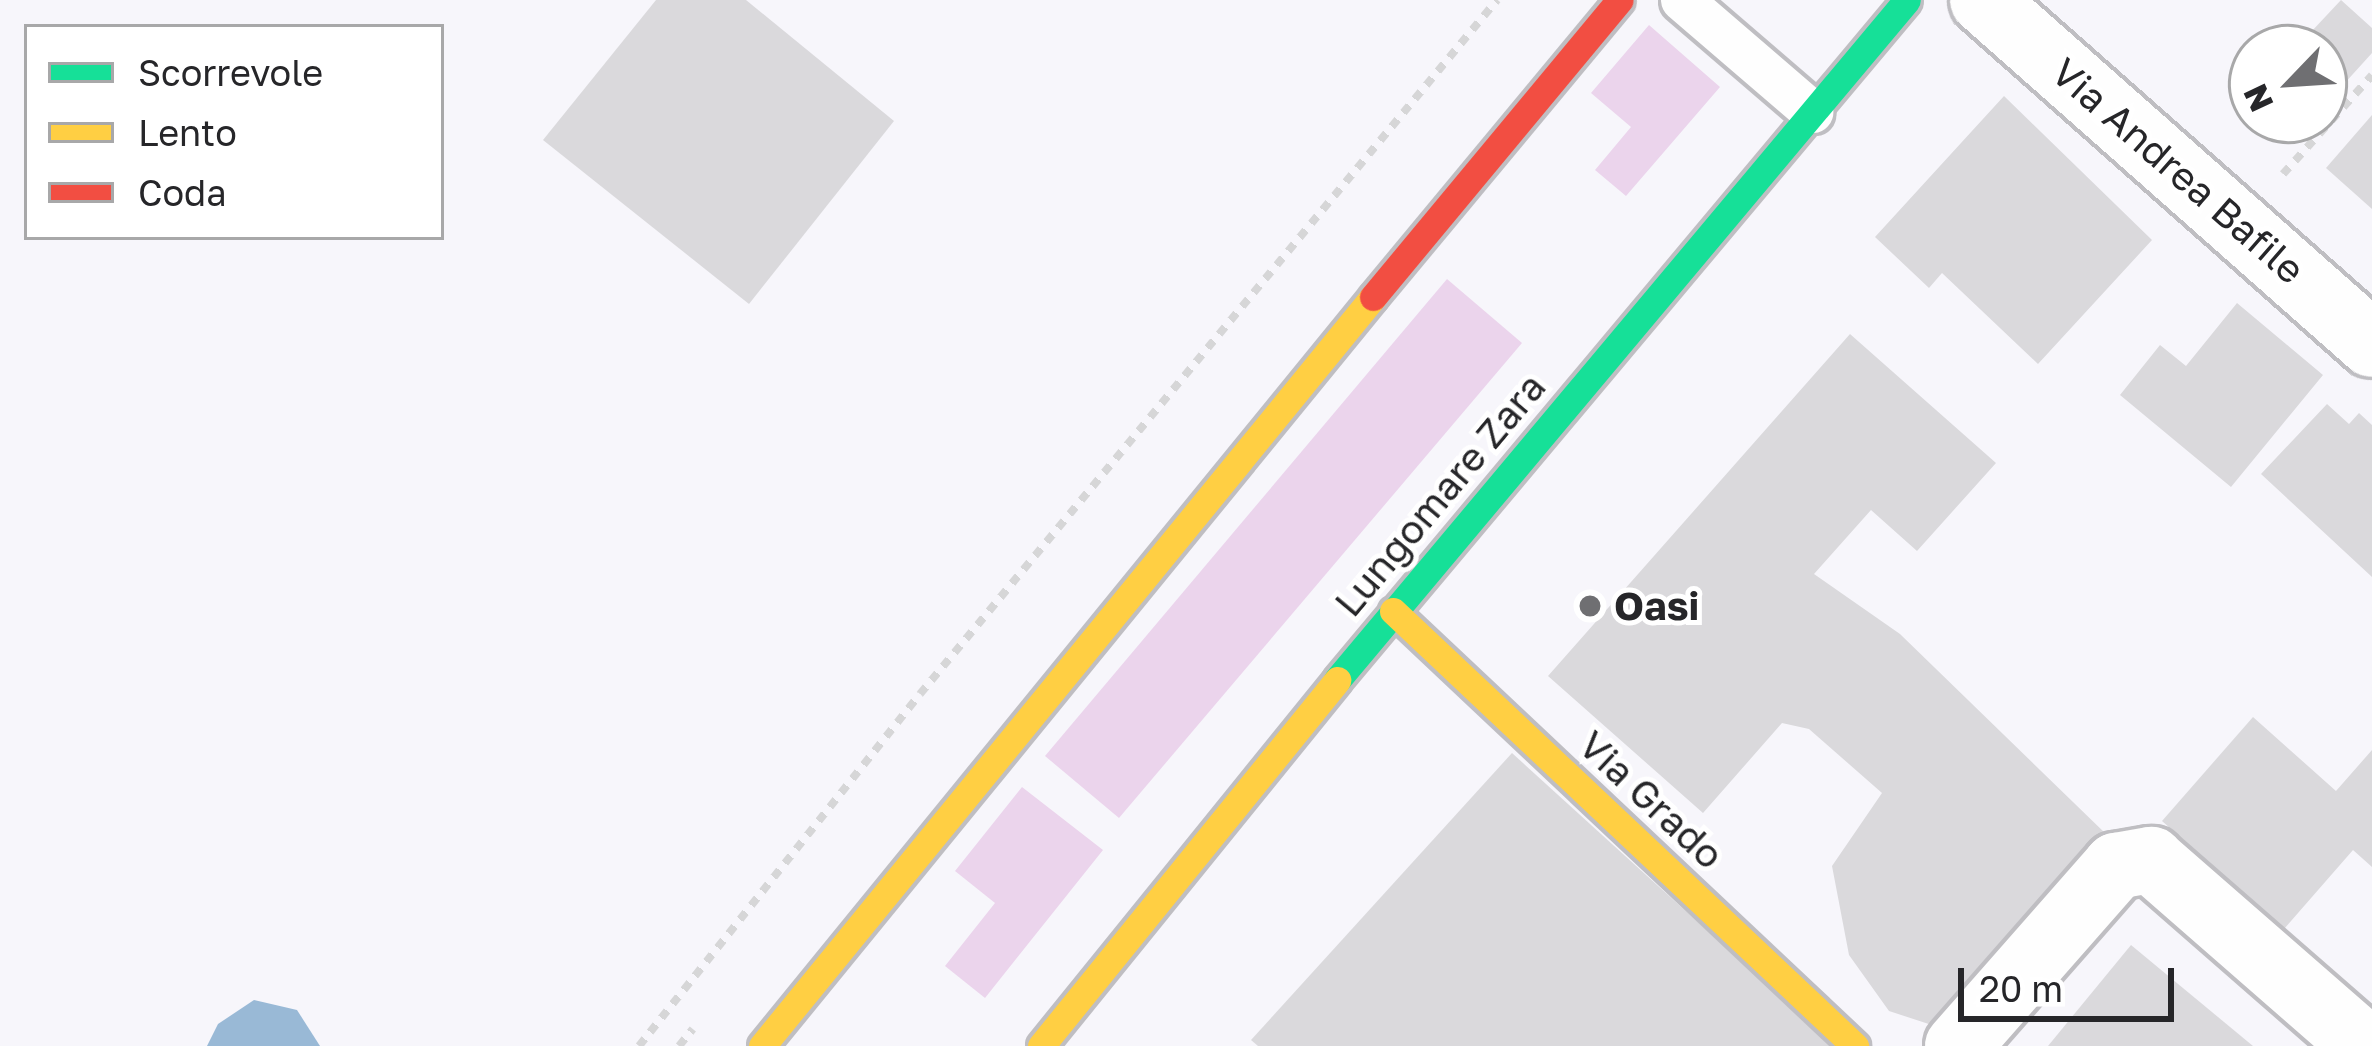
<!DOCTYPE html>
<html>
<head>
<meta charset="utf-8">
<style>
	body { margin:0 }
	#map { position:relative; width:2372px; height:1046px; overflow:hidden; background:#f7f6fb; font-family:"Golos Text",sans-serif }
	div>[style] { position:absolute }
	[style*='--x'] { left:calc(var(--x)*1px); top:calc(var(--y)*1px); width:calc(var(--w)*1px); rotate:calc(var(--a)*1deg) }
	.green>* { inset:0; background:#ebd4ec }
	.water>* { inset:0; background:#99b9d6 }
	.building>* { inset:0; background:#dad9dc }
	.path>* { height:8px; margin-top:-4px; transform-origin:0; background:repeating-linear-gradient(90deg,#d6d6d7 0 9px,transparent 0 18px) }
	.roads { filter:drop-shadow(3px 0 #bfbec2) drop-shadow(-3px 0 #bfbec2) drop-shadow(0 3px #bfbec2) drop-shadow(0 -3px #bfbec2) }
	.lane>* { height:42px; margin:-21px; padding:0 21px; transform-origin:21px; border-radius:21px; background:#fefefe }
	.street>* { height:66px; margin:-33px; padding:0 33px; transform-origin:33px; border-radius:33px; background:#fefefe }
	.fast>* { height:27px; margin:-13.5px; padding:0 13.5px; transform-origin:13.5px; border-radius:13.5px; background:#16e098 }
	.slow>* { height:27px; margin:-13.5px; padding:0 13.5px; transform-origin:13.5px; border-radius:13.5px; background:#ffcf43 }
	.jam>* { height:27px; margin:-13.5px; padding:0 13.5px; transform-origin:13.5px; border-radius:13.5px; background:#f24e42 }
	.dots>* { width:33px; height:33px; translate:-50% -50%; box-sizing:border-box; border:6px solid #fff; border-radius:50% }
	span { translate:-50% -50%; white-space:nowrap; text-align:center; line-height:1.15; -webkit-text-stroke:10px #fff; paint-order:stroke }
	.street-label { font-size:39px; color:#262629 }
	.poi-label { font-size:39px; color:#262629; font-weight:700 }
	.left { translate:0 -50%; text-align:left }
	.legend { position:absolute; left:24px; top:24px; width:420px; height:216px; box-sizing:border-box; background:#fff; border:3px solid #a8a8a9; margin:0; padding:15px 21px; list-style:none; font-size:36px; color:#262629 }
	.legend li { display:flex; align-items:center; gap:24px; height:60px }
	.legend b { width:60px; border:3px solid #a8a8a9 }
	.north { position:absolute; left:2228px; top:24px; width:120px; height:120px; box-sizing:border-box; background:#fff; border:3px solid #a8a8a9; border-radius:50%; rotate:245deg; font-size:33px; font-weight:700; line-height:48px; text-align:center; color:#262629 }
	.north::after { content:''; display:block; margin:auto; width:42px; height:54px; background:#6f6f72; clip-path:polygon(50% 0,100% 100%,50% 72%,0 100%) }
	.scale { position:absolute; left:1958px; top:968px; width:216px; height:54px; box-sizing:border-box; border:6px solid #262629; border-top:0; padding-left:15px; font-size:36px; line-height:42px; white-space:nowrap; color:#262629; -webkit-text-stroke:9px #fff; paint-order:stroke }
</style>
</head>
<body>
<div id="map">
	<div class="green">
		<div style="clip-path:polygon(1649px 25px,1720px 87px,1626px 196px,1595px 170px,1631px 127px,1591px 93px)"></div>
		<div style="clip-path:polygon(1447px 279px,1522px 343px,1119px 818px,1045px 756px)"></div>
		<div style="clip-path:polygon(1022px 787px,1103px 850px,985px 998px,945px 966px,995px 903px,955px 871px)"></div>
	</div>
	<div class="water">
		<div style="clip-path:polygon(254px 1000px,297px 1010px,320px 1046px,207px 1046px,218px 1024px)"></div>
	</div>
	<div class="building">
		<div style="clip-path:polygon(656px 0,746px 0,894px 121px,749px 304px,543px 140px)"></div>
		<div style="clip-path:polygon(2341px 0,2372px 28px,2372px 53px,2324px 106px,2324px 48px,2296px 48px)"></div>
		<div style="clip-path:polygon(2252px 60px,2252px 98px,2234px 82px)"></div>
		<div style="clip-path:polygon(2004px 96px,2152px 240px,2038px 364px,1942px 273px,1929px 288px,1875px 237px)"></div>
		<div style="clip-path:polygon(2372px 115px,2372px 209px,2326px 168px)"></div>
		<div style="clip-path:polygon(2276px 120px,2312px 120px,2295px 138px)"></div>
		<div style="clip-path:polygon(2237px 303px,2323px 375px,2231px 487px,2120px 395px,2160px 345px,2186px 366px)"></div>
		<div style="clip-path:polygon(1850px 334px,1996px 463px,1917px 551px,1871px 510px,1814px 574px,1900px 634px,2106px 834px,1944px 1029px,1889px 1011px,1849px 955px,1832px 866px,1882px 793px,1809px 729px,1782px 723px,1703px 813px,1548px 676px)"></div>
		<div style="clip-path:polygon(2327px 404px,2349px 424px,2359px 413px,2372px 425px,2372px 577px,2261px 474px)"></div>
		<div style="clip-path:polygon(2253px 717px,2336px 791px,2372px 750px,2372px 867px,2353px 850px,2284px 929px,2162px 821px)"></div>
		<div style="clip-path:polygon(1512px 753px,1834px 1046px,1258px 1046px,1251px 1040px)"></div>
		<div style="clip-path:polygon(2131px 945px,2253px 1046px,2048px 1046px)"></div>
	</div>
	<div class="path">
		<div style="--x:2283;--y:174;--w:133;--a:-48"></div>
		<div style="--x:639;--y:1046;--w:450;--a:-51.4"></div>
		<div style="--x:920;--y:694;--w:903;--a:-50.26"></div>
		<div style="--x:679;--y:1046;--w:22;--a:-51"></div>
	</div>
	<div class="roads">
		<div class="lane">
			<div style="--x:1682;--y:0;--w:172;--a:40.7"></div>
		</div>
		<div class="street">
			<div style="--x:1983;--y:0;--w:519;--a:41.49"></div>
			<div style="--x:1958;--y:1046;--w:240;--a:-48.7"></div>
			<div style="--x:2116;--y:866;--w:36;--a:-10"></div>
			<div style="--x:2151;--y:860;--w:283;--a:41.1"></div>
		</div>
		<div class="fast">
			<div style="--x:1337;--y:680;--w:887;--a:-50.03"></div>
		</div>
		<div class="slow">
			<div style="--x:1393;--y:611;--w:635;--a:43.28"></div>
			<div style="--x:762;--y:1046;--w:967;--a:-50.79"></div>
			<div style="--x:1041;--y:1046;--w:471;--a:-51"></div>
		</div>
		<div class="jam">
			<div style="--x:1373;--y:297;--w:386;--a:-50.3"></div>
		</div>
	</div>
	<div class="dots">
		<div style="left:1590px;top:606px;background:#6f6f72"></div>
	</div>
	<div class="street-label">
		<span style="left:2178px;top:171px;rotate:41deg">Via Andrea Bafile</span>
		<span style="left:1440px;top:495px;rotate:-50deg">Lungomare Zara</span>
		<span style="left:1651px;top:800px;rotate:43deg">Via Grado</span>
	</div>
	<div class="poi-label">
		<span class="left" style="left:1614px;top:606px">Oasi</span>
	</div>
	<ul class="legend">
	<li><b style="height:15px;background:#16e098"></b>Scorrevole</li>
	<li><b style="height:15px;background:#ffcf43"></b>Lento</li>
	<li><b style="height:15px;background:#f24e42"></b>Coda</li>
	</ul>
	<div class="north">N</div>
	<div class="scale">20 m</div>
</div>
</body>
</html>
